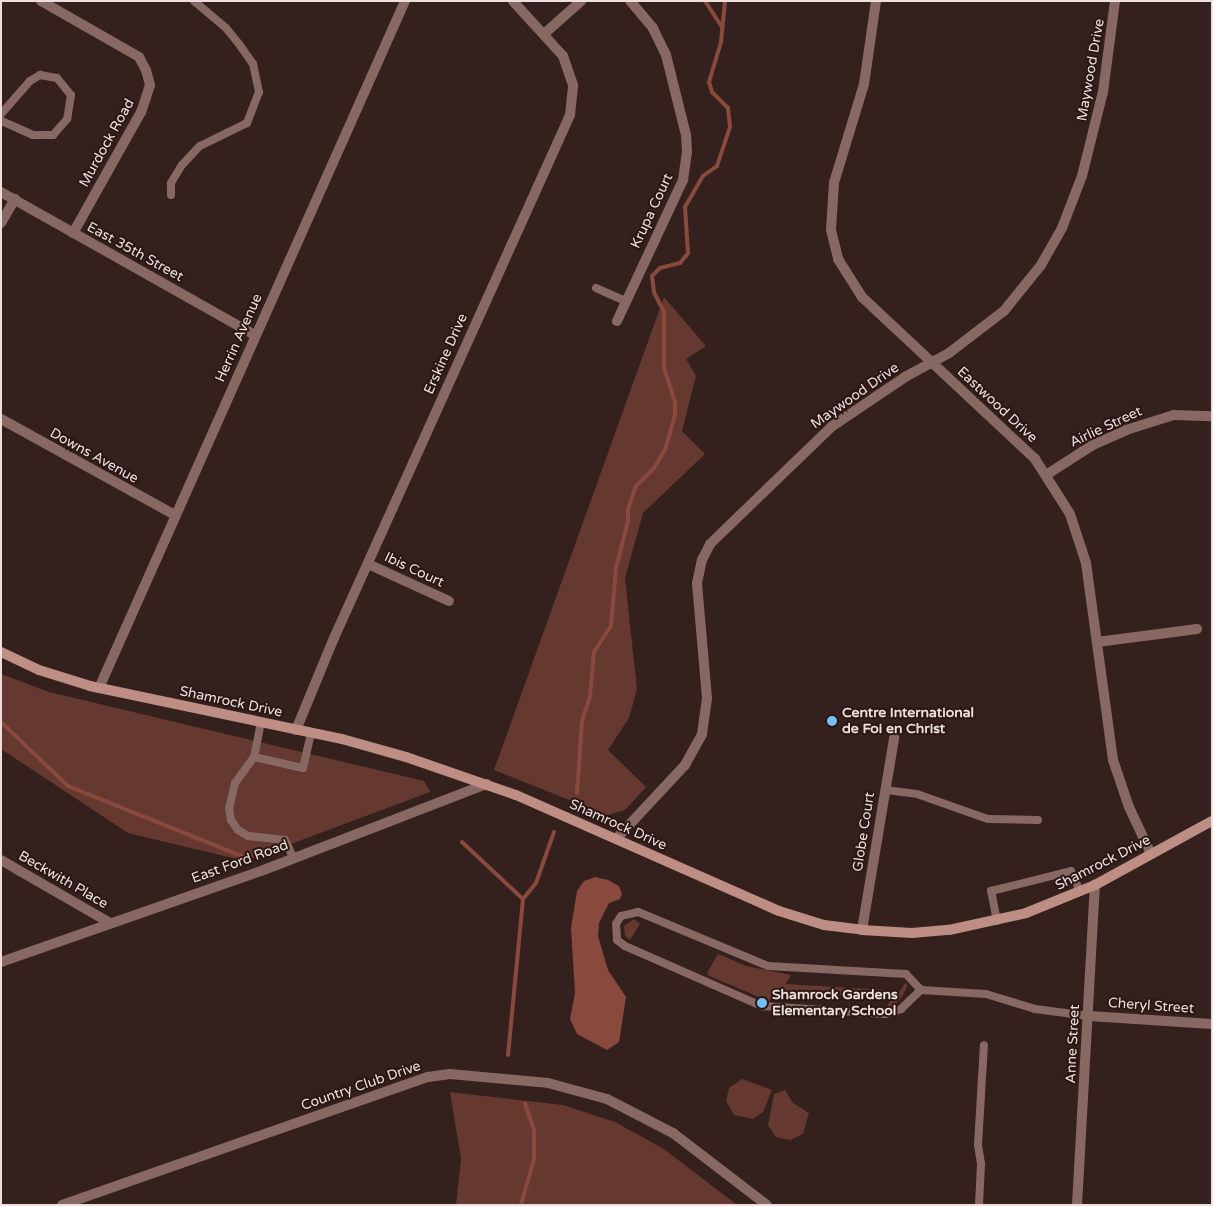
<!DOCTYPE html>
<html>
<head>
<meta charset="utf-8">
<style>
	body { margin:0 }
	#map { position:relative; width:1213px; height:1206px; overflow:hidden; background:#34211d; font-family:"Varela Round",sans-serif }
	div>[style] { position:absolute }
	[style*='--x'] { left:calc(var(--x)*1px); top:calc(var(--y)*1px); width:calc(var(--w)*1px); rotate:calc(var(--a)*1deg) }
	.green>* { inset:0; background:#653830 }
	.water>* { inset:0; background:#8a493d }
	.stream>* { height:4px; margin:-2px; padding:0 2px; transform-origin:2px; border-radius:2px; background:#8a493d }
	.lane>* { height:8px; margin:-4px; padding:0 4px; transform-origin:4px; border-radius:4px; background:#876862 }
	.street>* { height:10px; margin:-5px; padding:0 5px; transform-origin:5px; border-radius:5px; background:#876862 }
	.secondary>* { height:10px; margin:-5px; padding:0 5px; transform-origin:5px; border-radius:5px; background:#be8d83 }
	.dots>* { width:14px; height:14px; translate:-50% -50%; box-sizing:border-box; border:2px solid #2a1714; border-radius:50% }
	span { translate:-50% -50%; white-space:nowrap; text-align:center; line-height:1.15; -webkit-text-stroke:4px #2a1714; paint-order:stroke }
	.street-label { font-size:14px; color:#eddfdc }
	.poi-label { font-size:14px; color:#eddfdc; font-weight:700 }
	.left { translate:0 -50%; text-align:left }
	.frame { position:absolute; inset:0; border:2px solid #eddfdc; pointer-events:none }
</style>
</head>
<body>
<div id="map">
	<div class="green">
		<div style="clip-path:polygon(664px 297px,706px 346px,686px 359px,696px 376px,682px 431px,705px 454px,643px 513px,625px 578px,637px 689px,629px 718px,608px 750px,646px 787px,625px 810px,607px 815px,494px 770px)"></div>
		<div style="clip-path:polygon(1px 674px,49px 692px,424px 781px,430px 792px,245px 861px,128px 833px,1px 749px)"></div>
		<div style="clip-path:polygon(634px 919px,640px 924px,630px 940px,625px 936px,624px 926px)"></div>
		<div style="clip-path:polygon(718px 954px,746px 966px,791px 975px,786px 984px,900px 991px,906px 982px,907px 987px,902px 997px,890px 1009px,887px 1007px,891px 998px,778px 992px,769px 1001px,709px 976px,707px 973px)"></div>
		<div style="clip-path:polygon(742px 1079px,772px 1090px,763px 1112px,753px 1119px,734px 1115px,726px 1101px,729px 1088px)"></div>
		<div style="clip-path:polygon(785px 1090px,793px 1103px,809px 1113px,803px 1134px,790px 1140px,776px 1137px,768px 1125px,774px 1094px)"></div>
		<div style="clip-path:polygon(450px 1092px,563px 1105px,615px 1122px,664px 1149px,737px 1205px,456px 1205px,461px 1159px)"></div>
	</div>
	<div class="water">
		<div style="clip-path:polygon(595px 877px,608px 880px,619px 886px,622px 894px,620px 899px,609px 903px,599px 923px,598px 936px,608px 970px,626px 997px,619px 1042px,607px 1050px,577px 1034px,570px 1019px,575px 993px,571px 928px,577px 891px,584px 881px)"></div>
	</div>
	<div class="stream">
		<div style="--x:705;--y:1;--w:31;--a:57"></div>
		<div style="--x:1;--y:722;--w:93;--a:43.7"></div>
		<div style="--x:68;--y:786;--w:190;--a:22"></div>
		<div style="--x:577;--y:793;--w:72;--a:-86"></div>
		<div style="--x:582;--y:721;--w:26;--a:-72"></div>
		<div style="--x:590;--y:696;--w:44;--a:-84.8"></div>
		<div style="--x:594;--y:652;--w:31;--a:-57"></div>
		<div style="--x:611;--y:626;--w:58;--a:-85.1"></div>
		<div style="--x:616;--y:568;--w:49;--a:-75.7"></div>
		<div style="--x:628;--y:521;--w:12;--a:-90"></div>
		<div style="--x:628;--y:509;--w:24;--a:-71"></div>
		<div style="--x:636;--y:486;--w:25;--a:-45"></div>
		<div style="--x:654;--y:468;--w:21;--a:-59"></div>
		<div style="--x:665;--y:450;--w:36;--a:-74"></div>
		<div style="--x:675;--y:415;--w:13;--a:-90"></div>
		<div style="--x:675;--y:402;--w:35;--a:-108"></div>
		<div style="--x:664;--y:369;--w:57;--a:-90"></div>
		<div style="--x:664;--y:312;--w:22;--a:-117"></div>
		<div style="--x:654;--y:292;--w:16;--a:-97"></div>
		<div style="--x:652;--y:276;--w:11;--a:-45"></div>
		<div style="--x:660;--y:268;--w:21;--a:-14"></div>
		<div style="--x:680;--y:263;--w:13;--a:-51"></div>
		<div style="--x:688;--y:253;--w:46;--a:-93.7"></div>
		<div style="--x:685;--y:207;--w:36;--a:-60"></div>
		<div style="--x:703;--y:176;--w:17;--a:-36"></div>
		<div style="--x:717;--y:166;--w:41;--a:-71.6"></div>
		<div style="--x:730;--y:127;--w:19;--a:-96"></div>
		<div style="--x:728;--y:108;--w:23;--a:-135"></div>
		<div style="--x:712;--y:92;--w:10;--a:-107"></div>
		<div style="--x:709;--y:82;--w:42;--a:-73.3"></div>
		<div style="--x:721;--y:42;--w:41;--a:-84.4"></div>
		<div style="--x:462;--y:842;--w:83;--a:43.1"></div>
		<div style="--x:508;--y:1055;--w:157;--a:-84.5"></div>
		<div style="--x:523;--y:899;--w:21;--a:-51"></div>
		<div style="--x:536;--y:883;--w:54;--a:-70.6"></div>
		<div style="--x:521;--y:1205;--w:48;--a:-74.2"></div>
		<div style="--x:534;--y:1159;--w:29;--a:-90"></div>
		<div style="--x:534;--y:1130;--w:28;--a:-109"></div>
	</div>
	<div class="lane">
		<div style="--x:1;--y:114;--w:44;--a:-48.7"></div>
		<div style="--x:30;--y:81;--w:12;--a:-31"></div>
		<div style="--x:40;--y:75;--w:17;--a:10"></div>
		<div style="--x:57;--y:78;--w:22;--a:51"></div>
		<div style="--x:71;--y:95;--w:24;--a:99"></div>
		<div style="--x:67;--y:119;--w:21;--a:131"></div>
		<div style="--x:53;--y:135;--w:20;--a:180"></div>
		<div style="--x:33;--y:135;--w:35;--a:-156"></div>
		<div style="--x:171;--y:195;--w:12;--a:-90"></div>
		<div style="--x:171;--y:183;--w:21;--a:-59"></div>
		<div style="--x:182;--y:165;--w:26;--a:-47"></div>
		<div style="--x:200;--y:146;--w:52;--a:-26.1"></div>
		<div style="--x:247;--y:123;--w:33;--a:-69"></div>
		<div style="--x:259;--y:92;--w:29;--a:-102"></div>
		<div style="--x:253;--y:64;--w:24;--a:-125"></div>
		<div style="--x:239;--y:44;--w:21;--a:-129"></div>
		<div style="--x:226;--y:28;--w:42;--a:-139.8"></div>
		<div style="--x:596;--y:288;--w:32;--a:24"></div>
		<div style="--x:261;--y:722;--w:36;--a:101"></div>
		<div style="--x:254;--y:757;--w:50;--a:12.7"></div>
		<div style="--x:303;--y:768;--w:36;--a:-77"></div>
		<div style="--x:254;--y:757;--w:32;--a:126"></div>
		<div style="--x:235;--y:783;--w:26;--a:103"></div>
		<div style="--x:229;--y:808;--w:12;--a:81"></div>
		<div style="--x:231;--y:820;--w:12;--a:55"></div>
		<div style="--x:238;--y:830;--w:12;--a:31"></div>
		<div style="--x:248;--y:836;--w:37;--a:6"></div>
		<div style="--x:285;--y:840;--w:19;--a:65"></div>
		<div style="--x:885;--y:790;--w:32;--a:7"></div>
		<div style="--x:917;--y:794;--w:75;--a:19.4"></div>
		<div style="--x:988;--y:819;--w:50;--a:1.1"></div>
		<div style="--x:997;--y:921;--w:31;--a:-101"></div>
		<div style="--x:991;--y:891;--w:82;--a:-14"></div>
		<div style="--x:1071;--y:871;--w:22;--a:66"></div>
		<div style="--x:921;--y:990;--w:22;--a:-133"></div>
		<div style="--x:906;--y:974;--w:138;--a:-176.7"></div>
		<div style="--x:768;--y:966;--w:141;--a:-157.4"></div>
		<div style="--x:638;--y:912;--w:17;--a:167"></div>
		<div style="--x:621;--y:916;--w:9;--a:122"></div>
		<div style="--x:616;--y:924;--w:16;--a:86"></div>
		<div style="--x:617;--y:940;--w:10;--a:37"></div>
		<div style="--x:625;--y:946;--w:150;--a:23.7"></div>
		<div style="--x:762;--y:1006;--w:124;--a:3.7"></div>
		<div style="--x:886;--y:1014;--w:16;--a:-18"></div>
		<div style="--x:901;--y:1009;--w:28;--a:-44"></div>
		<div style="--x:921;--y:990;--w:65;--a:3.5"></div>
		<div style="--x:986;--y:994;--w:51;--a:17"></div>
		<div style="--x:1035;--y:1009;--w:54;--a:7.4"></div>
		<div style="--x:979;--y:1205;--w:41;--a:-87.2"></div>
		<div style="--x:981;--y:1164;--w:19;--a:-99"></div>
		<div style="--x:978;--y:1145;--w:100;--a:-86.6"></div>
	</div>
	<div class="street">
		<div style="--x:41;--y:1;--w:113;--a:29.7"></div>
		<div style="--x:139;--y:57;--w:15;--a:62"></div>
		<div style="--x:146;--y:70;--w:16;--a:75"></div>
		<div style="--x:150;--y:85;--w:28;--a:108"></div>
		<div style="--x:141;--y:112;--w:139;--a:119.3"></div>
		<div style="--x:876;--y:1;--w:84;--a:98.2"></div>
		<div style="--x:864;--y:84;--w:103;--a:106.9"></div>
		<div style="--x:834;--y:183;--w:47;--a:93.7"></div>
		<div style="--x:831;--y:230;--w:30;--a:76"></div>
		<div style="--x:838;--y:259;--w:45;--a:57.7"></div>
		<div style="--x:862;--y:297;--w:237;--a:43.1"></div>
		<div style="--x:1035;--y:459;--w:65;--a:57.5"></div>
		<div style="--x:1070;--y:514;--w:52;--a:71.9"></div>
		<div style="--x:1086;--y:563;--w:199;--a:82.2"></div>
		<div style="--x:1113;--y:760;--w:50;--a:71.2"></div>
		<div style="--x:1129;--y:807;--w:52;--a:64.9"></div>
		<div style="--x:544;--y:34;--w:50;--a:-41.7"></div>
		<div style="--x:1;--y:192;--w:291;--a:29.4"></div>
		<div style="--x:1;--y:223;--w:28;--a:-60"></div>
		<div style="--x:617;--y:321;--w:156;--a:-64.9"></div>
		<div style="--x:683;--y:180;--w:28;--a:-82"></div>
		<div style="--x:687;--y:152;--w:17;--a:-93"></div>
		<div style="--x:686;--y:135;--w:82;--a:-104"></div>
		<div style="--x:666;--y:55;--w:30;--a:-116"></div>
		<div style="--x:653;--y:28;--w:35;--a:-130"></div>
		<div style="--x:1;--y:419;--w:199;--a:28.9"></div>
		<div style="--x:1046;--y:475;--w:56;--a:-32.6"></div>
		<div style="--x:1093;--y:445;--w:36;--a:-24"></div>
		<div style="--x:1126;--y:430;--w:50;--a:-17.4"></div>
		<div style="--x:1174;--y:415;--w:38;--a:2"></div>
		<div style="--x:368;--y:564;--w:89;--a:24.6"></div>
		<div style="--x:1097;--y:642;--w:101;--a:-7.4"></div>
		<div style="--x:99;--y:688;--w:752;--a:-65.99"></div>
		<div style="--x:296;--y:730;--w:100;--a:-67.6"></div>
		<div style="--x:334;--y:638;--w:574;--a:-65.71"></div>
		<div style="--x:570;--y:115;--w:30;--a:-84"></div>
		<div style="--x:573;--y:85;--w:31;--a:-109"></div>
		<div style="--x:563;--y:56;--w:74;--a:-132.3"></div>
		<div style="--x:616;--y:839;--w:101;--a:-47"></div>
		<div style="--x:685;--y:765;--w:35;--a:-61"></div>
		<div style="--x:702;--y:734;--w:36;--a:-82"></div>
		<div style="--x:707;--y:698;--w:115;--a:-95"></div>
		<div style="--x:697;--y:583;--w:24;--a:-78"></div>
		<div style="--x:702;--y:560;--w:18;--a:-63"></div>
		<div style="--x:710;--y:544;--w:168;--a:-44"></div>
		<div style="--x:831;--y:427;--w:89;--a:-34"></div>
		<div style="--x:905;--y:377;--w:50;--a:-28.6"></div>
		<div style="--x:949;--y:353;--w:69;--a:-37.4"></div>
		<div style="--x:1004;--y:311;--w:59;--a:-51.2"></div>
		<div style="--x:1041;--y:265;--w:43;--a:-60.4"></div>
		<div style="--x:1062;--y:228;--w:56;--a:-69"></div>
		<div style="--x:1082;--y:176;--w:87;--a:-76"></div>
		<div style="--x:1103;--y:92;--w:92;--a:-82.5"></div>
		<div style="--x:1;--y:860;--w:126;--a:30"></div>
		<div style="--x:862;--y:930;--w:195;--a:-80.5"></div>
		<div style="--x:1;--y:962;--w:275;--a:-19.3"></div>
		<div style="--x:261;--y:871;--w:242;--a:-21.1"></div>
		<div style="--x:1089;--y:1016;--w:123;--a:3.7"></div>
		<div style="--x:62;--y:1205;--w:388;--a:-19.3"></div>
		<div style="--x:428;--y:1077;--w:22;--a:-8"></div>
		<div style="--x:450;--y:1074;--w:98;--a:5.2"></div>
		<div style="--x:548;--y:1083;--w:61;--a:15.2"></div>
		<div style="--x:607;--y:1099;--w:74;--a:27.3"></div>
		<div style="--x:673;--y:1133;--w:118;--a:37.5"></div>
		<div style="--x:1077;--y:1205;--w:321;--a:-86.8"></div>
	</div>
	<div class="secondary">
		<div style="--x:1;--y:652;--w:42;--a:25.3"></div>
		<div style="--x:39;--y:670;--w:53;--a:17.4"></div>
		<div style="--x:90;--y:686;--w:258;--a:11.9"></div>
		<div style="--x:342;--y:739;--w:66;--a:15.7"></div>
		<div style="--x:406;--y:757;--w:116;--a:19.1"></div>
		<div style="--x:516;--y:795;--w:287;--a:23.8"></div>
		<div style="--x:779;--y:911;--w:47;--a:17.3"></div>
		<div style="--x:824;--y:925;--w:38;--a:7"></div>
		<div style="--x:862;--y:930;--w:50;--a:3.4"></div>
		<div style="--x:912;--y:933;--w:37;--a:-5"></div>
		<div style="--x:949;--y:930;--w:79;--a:-12.4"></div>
		<div style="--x:1026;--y:913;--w:74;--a:-22.1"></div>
		<div style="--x:1095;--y:885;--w:133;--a:-28.7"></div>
	</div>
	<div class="dots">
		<div style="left:832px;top:721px;background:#75c0f6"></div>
		<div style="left:762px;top:1003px;background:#75c0f6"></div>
	</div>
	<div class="street-label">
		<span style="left:1091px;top:70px;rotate:-80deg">Maywood Drive</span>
		<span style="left:107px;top:143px;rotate:-61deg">Murdock Road</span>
		<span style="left:652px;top:211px;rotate:-65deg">Krupa Court</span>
		<span style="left:135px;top:252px;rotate:29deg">East 35th Street</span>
		<span style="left:239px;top:338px;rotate:-66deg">Herrin Avenue</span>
		<span style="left:446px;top:354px;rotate:-66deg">Erskine Drive</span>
		<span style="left:855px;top:396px;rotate:-35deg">Maywood Drive</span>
		<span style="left:997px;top:405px;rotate:43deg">Eastwood Drive</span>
		<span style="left:1106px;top:427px;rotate:-25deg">Airlie Street</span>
		<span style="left:94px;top:456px;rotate:29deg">Downs Avenue</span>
		<span style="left:414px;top:570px;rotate:25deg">Ibis Court</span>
		<span style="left:231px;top:702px;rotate:12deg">Shamrock Drive</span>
		<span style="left:618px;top:825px;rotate:24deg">Shamrock Drive</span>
		<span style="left:864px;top:832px;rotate:-81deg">Globe Court</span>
		<span style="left:240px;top:862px;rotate:-20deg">East Ford Road</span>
		<span style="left:1103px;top:863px;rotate:-27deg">Shamrock Drive</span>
		<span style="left:63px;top:880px;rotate:30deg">Beckwith Place</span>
		<span style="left:1151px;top:1006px;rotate:4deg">Cheryl Street</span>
		<span style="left:1073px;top:1044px;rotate:-87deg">Anne Street</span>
		<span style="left:361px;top:1086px;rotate:-19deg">Country Club Drive</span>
	</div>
	<div class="poi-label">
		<span class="left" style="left:842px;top:721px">Centre International<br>de Foi en Christ</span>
		<span class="left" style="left:772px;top:1003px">Shamrock Gardens<br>Elementary School</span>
	</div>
	<div class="frame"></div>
</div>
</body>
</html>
